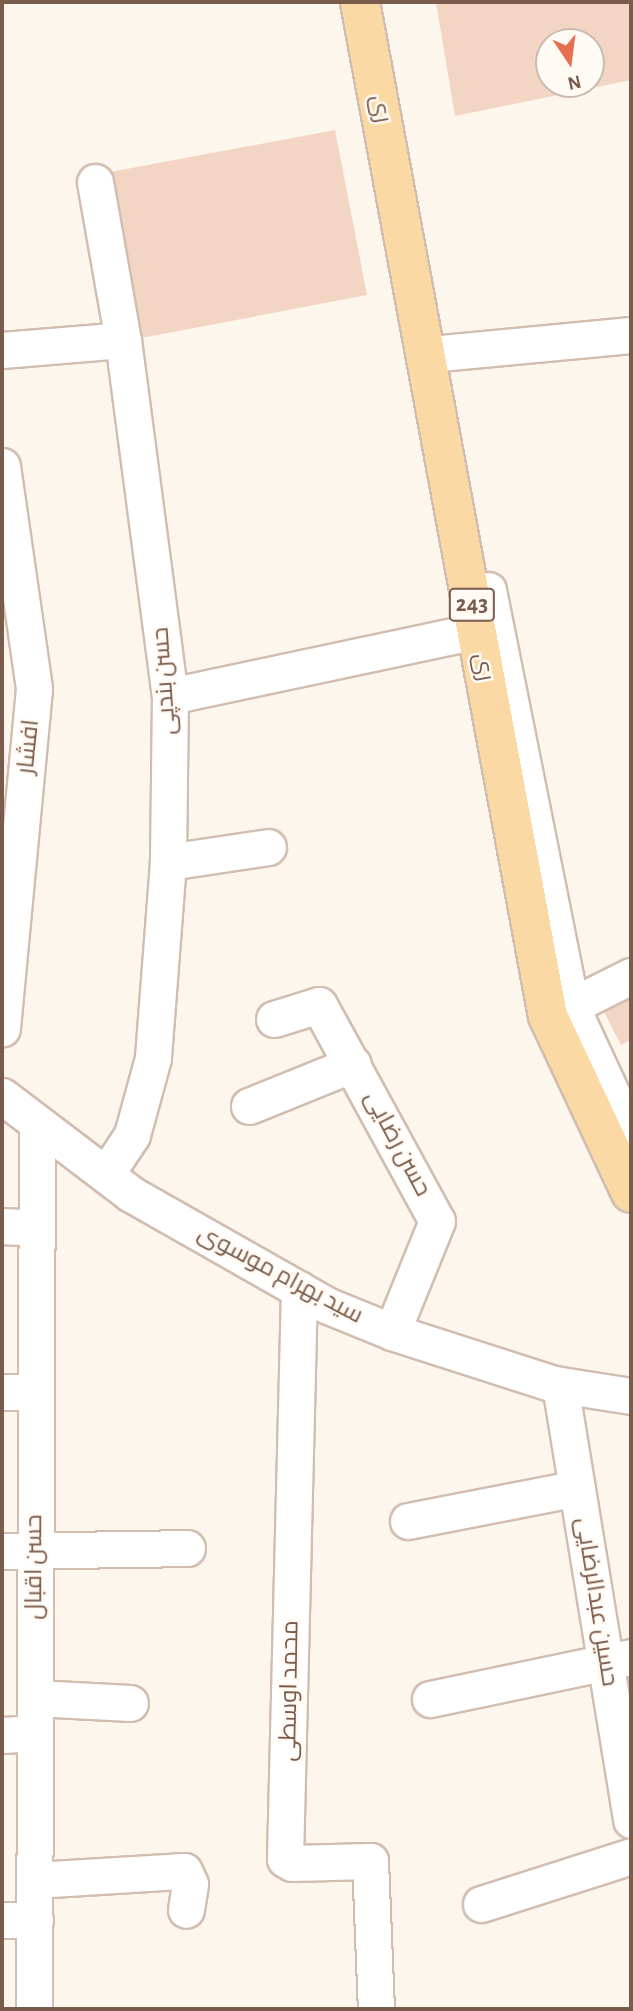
<!DOCTYPE html>
<html>
<head>
<meta charset="utf-8">
<style>
	body { margin:0 }
	#map { position:relative; width:633px; height:2011px; overflow:hidden; background:#fdf6ec; font-family:"Alegreya Sans",Cairo,sans-serif }
	div>[style] { position:absolute }
	[style*='--x'] { left:calc(var(--x)*1px); top:calc(var(--y)*1px); width:calc(var(--w)*1px); rotate:calc(var(--a)*1deg) }
	.education>* { inset:0; background:#f3e8fa }
	.building>* { inset:0; background:#f3d5c3 }
	.roads { filter:drop-shadow(2px 0 #d1beb0) drop-shadow(-2px 0 #d1beb0) drop-shadow(0 2px #d1beb0) drop-shadow(0 -2px #d1beb0) }
	.minor>* { height:35px; margin:-17.5px; padding:0 17.5px; transform-origin:17.5px; border-radius:17.5px; background:#fff }
	.major>* { height:38px; margin:-19px; padding:0 19px; transform-origin:19px; border-radius:19px; background:#fbd9a5 }
	span { translate:-50% -50%; white-space:nowrap; text-align:center; line-height:1.15; -webkit-text-stroke:5px #fffaf3; paint-order:stroke }
	.shield-label span { padding:2px 5px; background:#fffaf3; border:2px solid; border-radius:5px; -webkit-text-stroke-width:0 }
	.shield-label { font-size:23px; color:#7a5c4d; font-weight:700 }
	.street-label { font-size:24px; color:#7a5c4d }
	.frame { position:absolute; inset:0; border:4px solid #7a5c4d; pointer-events:none }
	.north { position:absolute; left:535px; top:28px; width:70px; height:70px; box-sizing:border-box; background:#fffaf3; border:2px solid #cabbb1; border-radius:50%; rotate:167deg; font-size:19px; font-weight:700; line-height:28px; text-align:center; color:#7a5c4d }
	.north::after { content:''; display:block; margin:auto; width:24px; height:32px; background:#e76f51; clip-path:polygon(50% 0,100% 100%,50% 72%,0 100%) }
</style>
</head>
<body>
<div id="map">
	<div class="education">
		<div style="clip-path:polygon(2px 657px,6px 765px,2px 765px)"></div>
	</div>
	<div class="building">
		<div style="clip-path:polygon(evenodd,436px 2px,631px 2px,631px 80px,455px 116px,436px 2px,549px 42px,591px 42px,591px 84px,549px 84px,549px 42px)"></div>
		<div style="clip-path:polygon(335px 130px,367px 295px,136px 339px,105px 173px)"></div>
		<div style="clip-path:polygon(631px 986px,631px 1040px,621px 1045px,599px 1002px)"></div>
	</div>
	<div class="roads">
		<div class="minor">
			<div style="--x:95;--y:182;--w:160;--a:80"></div>
			<div style="--x:123;--y:340;--w:359;--a:82.5"></div>
			<div style="--x:170;--y:696;--w:166;--a:90.7"></div>
			<div style="--x:168;--y:862;--w:197;--a:94.4"></div>
			<div style="--x:153;--y:1058;--w:80;--a:105.3"></div>
			<div style="--x:132;--y:1135;--w:47;--a:123.7"></div>
			<div style="--x:2;--y:350;--w:121;--a:-4.7"></div>
			<div style="--x:441;--y:353;--w:191;--a:-5.4"></div>
			<div style="--x:2;--y:466;--w:225;--a:81.8"></div>
			<div style="--x:34;--y:689;--w:341;--a:95.4"></div>
			<div style="--x:488;--y:590;--w:424;--a:78.7"></div>
			<div style="--x:571;--y:1006;--w:142;--a:65.1"></div>
			<div style="--x:170;--y:696;--w:313;--a:-12"></div>
			<div style="--x:168;--y:862;--w:101;--a:-8.5"></div>
			<div style="--x:571;--y:1006;--w:67;--a:-26.6"></div>
			<div style="--x:274;--y:1019;--w:47;--a:-17.3"></div>
			<div style="--x:319;--y:1005;--w:246;--a:61.4"></div>
			<div style="--x:437;--y:1221;--w:120;--a:112.1"></div>
			<div style="--x:2;--y:1096;--w:162;--a:37.2"></div>
			<div style="--x:131;--y:1194;--w:224;--a:29.6"></div>
			<div style="--x:326;--y:1305;--w:71;--a:22.2"></div>
			<div style="--x:392;--y:1332;--w:170;--a:17.8"></div>
			<div style="--x:554;--y:1384;--w:78;--a:8.9"></div>
			<div style="--x:249;--y:1106;--w:112;--a:-22"></div>
			<div style="--x:2;--y:1226;--w:34;--a:3"></div>
			<div style="--x:299;--y:1289;--w:570;--a:91.41"></div>
			<div style="--x:285;--y:1859;--w:8;--a:30"></div>
			<div style="--x:292;--y:1863;--w:78;--a:-1.5"></div>
			<div style="--x:370;--y:1861;--w:148;--a:87.7"></div>
			<div style="--x:560;--y:1385;--w:441;--a:80.7"></div>
			<div style="--x:2;--y:1392;--w:34;--a:0"></div>
			<div style="--x:408;--y:1521;--w:172;--a:-11"></div>
			<div style="--x:2;--y:1551;--w:185;--a:-0.9"></div>
			<div style="--x:35;--y:1698;--w:95;--a:3"></div>
			<div style="--x:430;--y:1699;--w:205;--a:-11.8"></div>
			<div style="--x:2;--y:1735;--w:33;--a:-3"></div>
			<div style="--x:35;--y:1880;--w:149;--a:-3.5"></div>
			<div style="--x:184;--y:1871;--w:14;--a:65"></div>
			<div style="--x:190;--y:1884;--w:26;--a:99"></div>
			<div style="--x:481;--y:1904;--w:157;--a:-17.7"></div>
			<div style="--x:2;--y:1920;--w:33;--a:0"></div>
			<div style="--x:34;--y:2009;--w:884;--a:-89.81"></div>
		</div>
		<div class="major">
			<div style="--x:360;--y:2;--w:1031;--a:79.5"></div>
			<div style="--x:548;--y:1016;--w:195;--a:64.9"></div>
		</div>
	</div>
	<div class="shield-label">
		<span style="left:472px;top:605px">243</span>
	</div>
	<div class="street-label">
		<span style="left:380px;top:109px;rotate:80deg">ری</span>
		<span style="left:483px;top:667px;rotate:79deg">ری</span>
		<span style="left:165px;top:681px;rotate:-94deg">حسن بندپی</span>
		<span style="left:29px;top:747px;rotate:-84deg">افشار</span>
		<span style="left:397px;top:1144px;rotate:62deg">حسن رضایی</span>
		<span style="left:280px;top:1275px;rotate:28deg">سید بهرام موسوی</span>
		<span style="left:35px;top:1567px;rotate:-90deg">حسن اقبال</span>
		<span style="left:596px;top:1602px;rotate:81deg">حسین عبدالرضایی</span>
		<span style="left:290px;top:1691px;rotate:-89deg">محمد اوسطی</span>
	</div>
	<div class="frame"></div>
	<div class="north">N</div>
</div>
</body>
</html>
